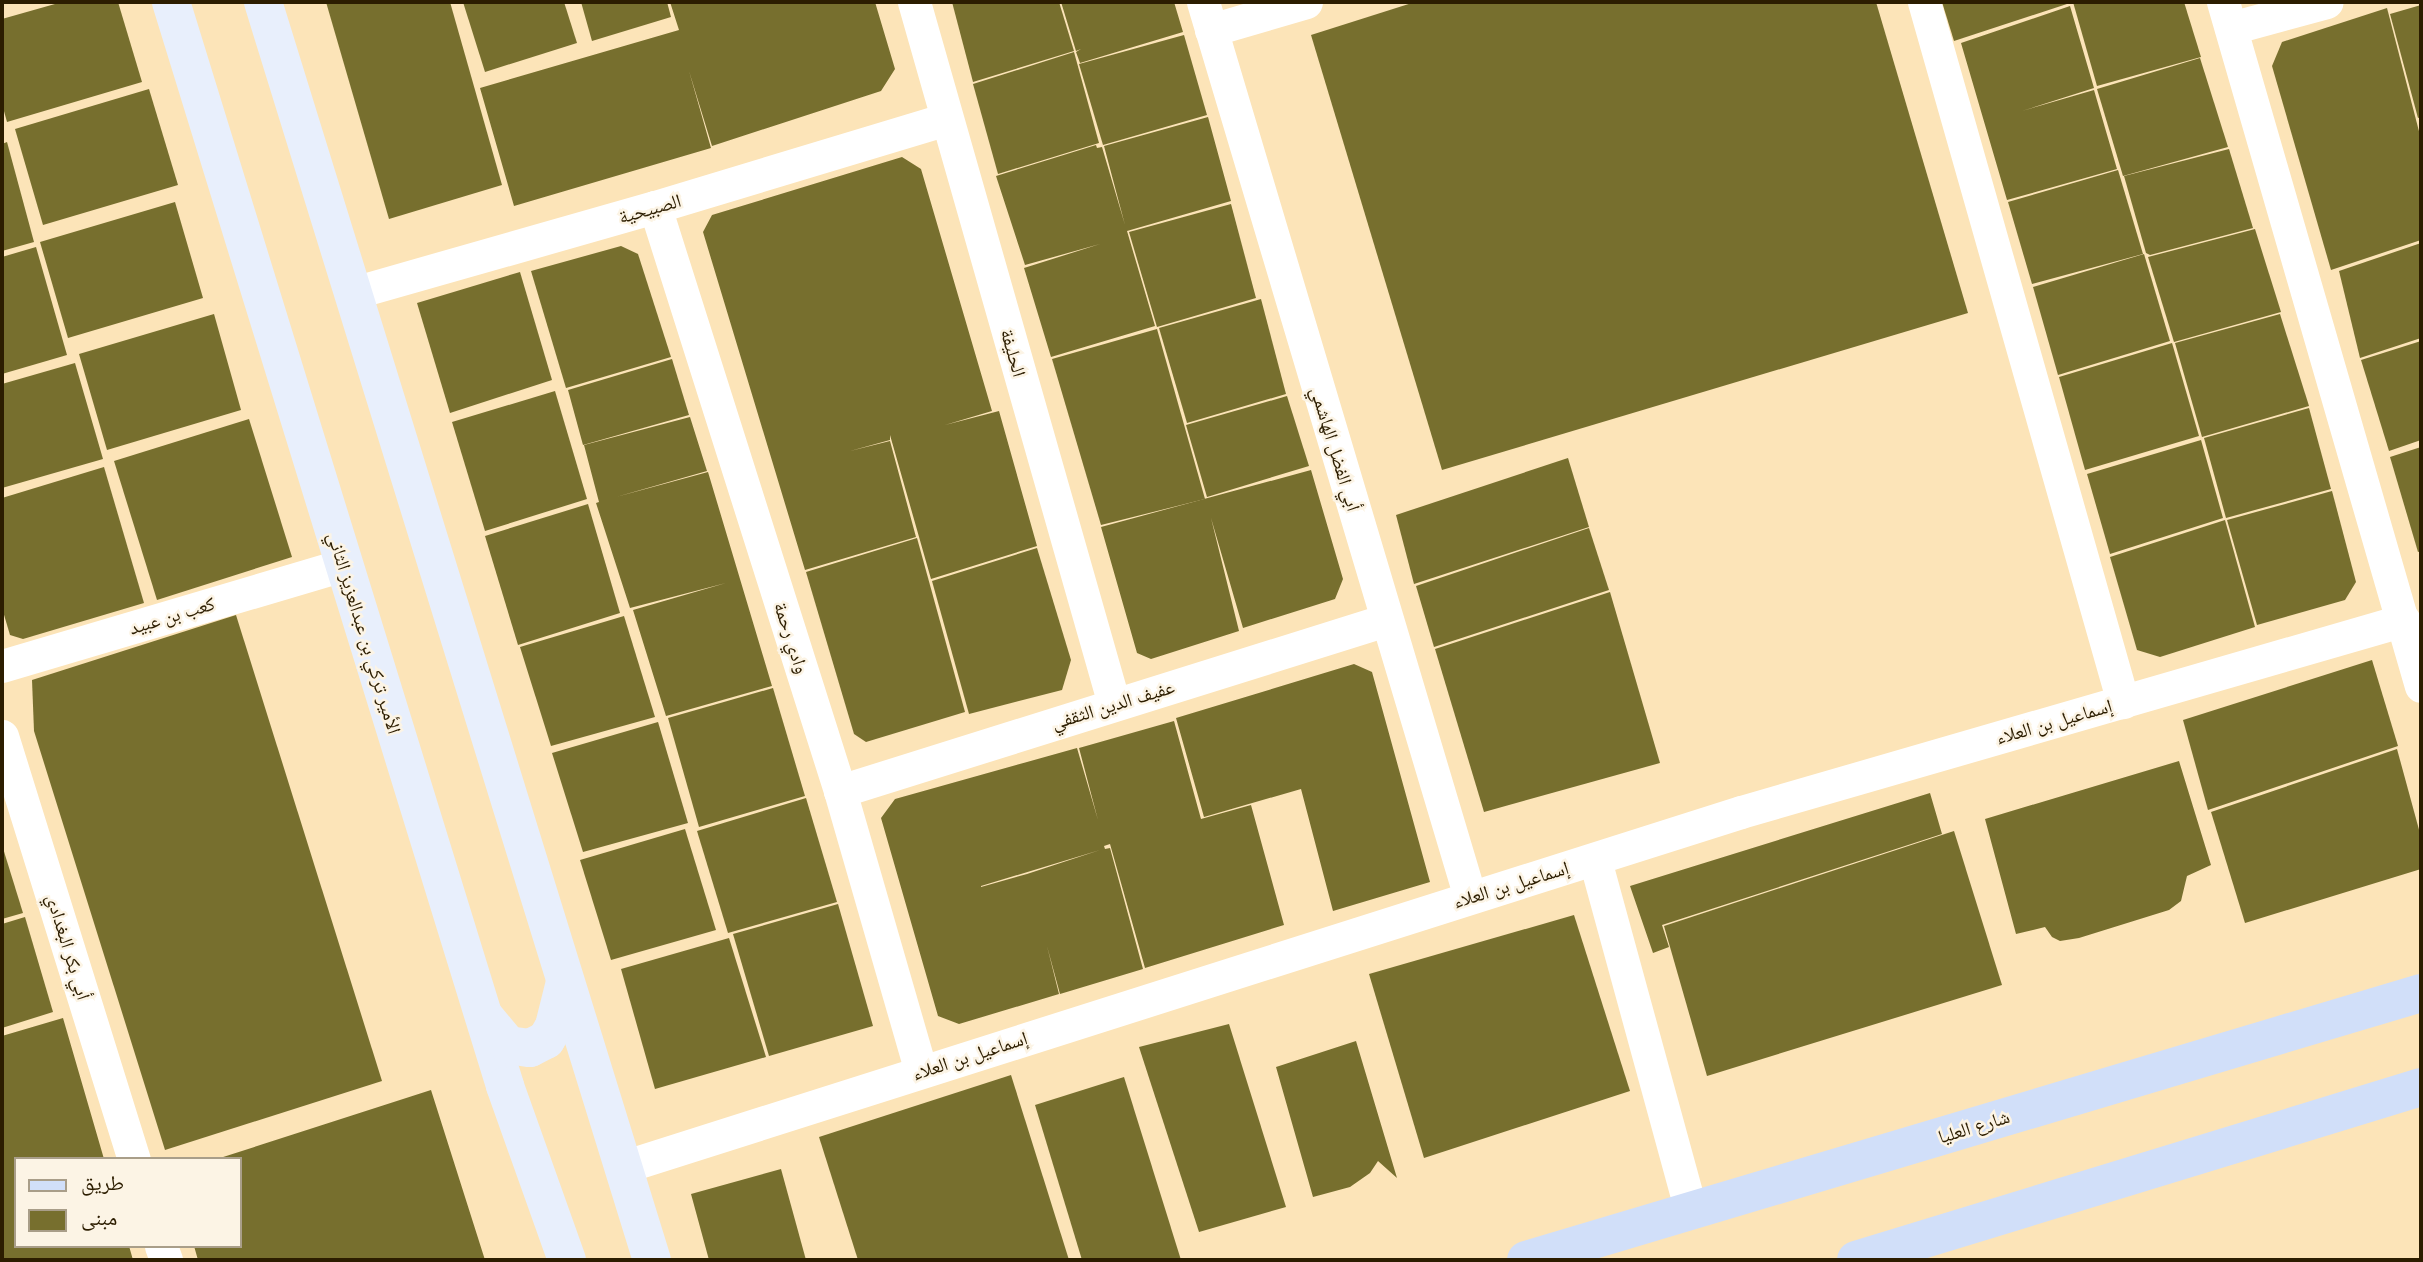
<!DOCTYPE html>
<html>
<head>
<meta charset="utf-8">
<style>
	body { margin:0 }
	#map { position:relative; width:2423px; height:1262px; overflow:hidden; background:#fce4b8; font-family:"Open Sans","Noto Naskh Arabic",sans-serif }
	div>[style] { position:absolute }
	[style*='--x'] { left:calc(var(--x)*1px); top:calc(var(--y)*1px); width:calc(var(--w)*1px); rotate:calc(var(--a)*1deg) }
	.building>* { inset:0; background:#776f2e }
	.street>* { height:33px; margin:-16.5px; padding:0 16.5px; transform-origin:16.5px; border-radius:16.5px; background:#fff }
	.secondary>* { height:38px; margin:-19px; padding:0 19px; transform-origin:19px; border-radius:19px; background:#e8effc }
	.primary>* { height:38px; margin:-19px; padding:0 19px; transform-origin:19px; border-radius:19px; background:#d1dff9 }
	span { translate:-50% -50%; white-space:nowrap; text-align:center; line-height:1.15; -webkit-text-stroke:5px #fcf4e5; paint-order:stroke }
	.street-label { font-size:19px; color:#2c1d00 }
	.frame { position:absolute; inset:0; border:4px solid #2c1d00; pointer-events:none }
	.legend { position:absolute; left:14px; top:1157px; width:228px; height:91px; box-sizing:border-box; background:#fcf4e5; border:2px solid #a99e89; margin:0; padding:9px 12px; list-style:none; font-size:21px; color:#2c1d00 }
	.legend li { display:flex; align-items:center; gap:14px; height:35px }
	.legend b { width:35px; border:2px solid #a99e89 }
</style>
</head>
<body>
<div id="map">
	<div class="building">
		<div style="clip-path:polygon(62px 2px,118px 2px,142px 82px,7px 122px,2px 104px,2px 19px)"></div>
		<div style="clip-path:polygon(326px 2px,450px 2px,502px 185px,389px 219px)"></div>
		<div style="clip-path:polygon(463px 2px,564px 2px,577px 43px,485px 72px)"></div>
		<div style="clip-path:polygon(581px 2px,667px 2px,671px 17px,592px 41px)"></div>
		<div style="clip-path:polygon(670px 2px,875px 2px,895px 69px,881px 91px,712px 146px,689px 71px,711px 148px,514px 206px,480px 88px,679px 30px)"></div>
		<div style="clip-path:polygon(952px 2px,1059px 2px,1074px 51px,973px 82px)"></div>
		<div style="clip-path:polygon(1061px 2px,1174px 2px,1183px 32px,1080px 63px,1076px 52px,1081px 49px,1076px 51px)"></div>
		<div style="clip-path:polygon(1415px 2px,1876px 2px,1968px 313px,1442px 470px,1311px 35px)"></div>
		<div style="clip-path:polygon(1942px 2px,2073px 2px,1954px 41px)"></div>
		<div style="clip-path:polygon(2073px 2px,2184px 2px,2201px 57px,2097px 86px)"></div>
		<div style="clip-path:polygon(2421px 5px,2421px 117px,2418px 118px,2390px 14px)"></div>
		<div style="clip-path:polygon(2070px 6px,2094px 88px,2022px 111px,2094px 90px,2117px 169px,2007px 200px,1961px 43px)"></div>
		<div style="clip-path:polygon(2387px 8px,2421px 139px,2421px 240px,2331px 270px,2272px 66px,2282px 42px)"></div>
		<div style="clip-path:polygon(1184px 35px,1207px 115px,1103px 145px,1079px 64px)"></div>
		<div style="clip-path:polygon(1074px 52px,1099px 143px,998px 174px,973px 84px)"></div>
		<div style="clip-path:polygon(2200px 58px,2228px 147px,2123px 176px,2097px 89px)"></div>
		<div style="clip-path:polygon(149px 89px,178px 185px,43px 225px,15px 129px)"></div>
		<div style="clip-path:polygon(1208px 117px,1231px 201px,1127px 231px,1155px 326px,1051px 357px,1024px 268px,1100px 244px,1025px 265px,996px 176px,1096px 145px,1097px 148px,1102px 147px,1125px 225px,1104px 146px)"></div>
		<div style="clip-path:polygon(7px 142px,34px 242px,2px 251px,2px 144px)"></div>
		<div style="clip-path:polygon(2229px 149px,2253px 228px,2150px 255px,2146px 253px,2124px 176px)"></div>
		<div style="clip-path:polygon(902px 157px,921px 169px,992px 411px,945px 425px,999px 411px,1037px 546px,931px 579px,890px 435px,890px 440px,850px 451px,890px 441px,916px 537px,805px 570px,703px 232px,712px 215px)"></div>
		<div style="clip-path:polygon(2118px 170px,2143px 254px,2032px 284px,2008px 202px)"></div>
		<div style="clip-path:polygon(175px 202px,203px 298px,68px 338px,40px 242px)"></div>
		<div style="clip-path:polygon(1231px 204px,1256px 298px,1157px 327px,1129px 232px)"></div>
		<div style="clip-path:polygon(2255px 229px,2281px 312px,2174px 342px,2148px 257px)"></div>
		<div style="clip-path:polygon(2421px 243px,2421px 338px,2360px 358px,2339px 271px)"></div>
		<div style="clip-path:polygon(621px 246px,638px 254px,671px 357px,566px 388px,531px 271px)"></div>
		<div style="clip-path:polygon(36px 247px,67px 355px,2px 374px,2px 257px)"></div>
		<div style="clip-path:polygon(2144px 254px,2170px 341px,2058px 375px,2033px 287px)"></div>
		<div style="clip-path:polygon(520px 272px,552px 380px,450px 413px,417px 303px)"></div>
		<div style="clip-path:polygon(1261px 299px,1286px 394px,1187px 423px,1159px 328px)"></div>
		<div style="clip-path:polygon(214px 314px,241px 410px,107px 450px,79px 354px)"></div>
		<div style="clip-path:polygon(2280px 314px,2309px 406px,2202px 437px,2175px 343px)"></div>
		<div style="clip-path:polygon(1157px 329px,1205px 499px,1101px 525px,1052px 359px)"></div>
		<div style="clip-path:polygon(2421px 341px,2421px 440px,2389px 451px,2361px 360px)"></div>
		<div style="clip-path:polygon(2172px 343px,2199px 436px,2085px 470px,2059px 377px)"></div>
		<div style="clip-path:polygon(672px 359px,689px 415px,583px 445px,568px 390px)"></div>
		<div style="clip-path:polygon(75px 363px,103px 459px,2px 488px,2px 384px)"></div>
		<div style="clip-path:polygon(555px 391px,587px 499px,485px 531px,452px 422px)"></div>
		<div style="clip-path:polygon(1287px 396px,1309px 466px,1207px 497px,1186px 425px)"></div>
		<div style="clip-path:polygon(2309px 408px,2331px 489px,2226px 518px,2204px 438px)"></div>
		<div style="clip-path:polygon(690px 417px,707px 471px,616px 497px,708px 472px,772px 686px,666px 716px,633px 610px,726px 583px,630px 608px,596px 503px,599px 502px,584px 445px)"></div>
		<div style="clip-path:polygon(249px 419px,292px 557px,157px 600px,114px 461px)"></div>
		<div style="clip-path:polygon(2201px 440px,2223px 518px,2110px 554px,2087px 474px)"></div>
		<div style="clip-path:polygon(2421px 447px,2421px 551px,2418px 552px,2390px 457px)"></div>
		<div style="clip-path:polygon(1568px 458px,1589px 527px,1414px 584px,1396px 515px)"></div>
		<div style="clip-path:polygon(104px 467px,144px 603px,23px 639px,10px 635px,2px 608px,2px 498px)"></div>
		<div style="clip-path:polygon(1311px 470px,1343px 579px,1335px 599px,1243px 628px,1211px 518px,1239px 631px,1151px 659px,1137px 653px,1101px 527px)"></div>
		<div style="clip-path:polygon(2332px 491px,2356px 582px,2345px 600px,2257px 625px,2227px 520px)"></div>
		<div style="clip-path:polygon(588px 504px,620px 613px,518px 645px,485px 536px)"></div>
		<div style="clip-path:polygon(2225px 520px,2255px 627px,2160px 657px,2137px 650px,2110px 557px)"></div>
		<div style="clip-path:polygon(1589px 528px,1609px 590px,1434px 647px,1416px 586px)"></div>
		<div style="clip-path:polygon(917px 538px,965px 712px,866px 742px,854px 734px,806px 572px)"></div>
		<div style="clip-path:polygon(1037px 548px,1071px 660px,1062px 690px,969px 714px,932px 581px)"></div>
		<div style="clip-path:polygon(1610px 592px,1660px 763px,1484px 812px,1435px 649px)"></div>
		<div style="clip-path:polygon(236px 615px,382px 1081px,165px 1150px,34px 731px,32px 680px)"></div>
		<div style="clip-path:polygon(624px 616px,655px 717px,551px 746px,520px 647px)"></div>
		<div style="clip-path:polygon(2372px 660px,2398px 746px,2208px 810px,2183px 720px)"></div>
		<div style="clip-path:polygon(1354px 664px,1372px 672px,1430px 882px,1333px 911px,1301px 789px,1204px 817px,1176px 718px)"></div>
		<div style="clip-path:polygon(773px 688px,805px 796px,699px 827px,668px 718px)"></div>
		<div style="clip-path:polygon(evenodd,1174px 721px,1201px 819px,1251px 805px,1284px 925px,1145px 968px,1110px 844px,1104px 846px,1105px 849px,1110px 848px,1143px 969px,1060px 994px,1047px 946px,1059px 994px,959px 1024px,938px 1016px,881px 818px,895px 799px,1077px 748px,1098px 820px,1079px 748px,1174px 721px,1100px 850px,1027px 874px,981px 887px,981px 886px,1100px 850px)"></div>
		<div style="clip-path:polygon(658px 722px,688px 823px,583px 852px,552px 753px)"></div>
		<div style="clip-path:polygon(2397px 749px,2421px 837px,2421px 869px,2245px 923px,2211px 812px)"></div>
		<div style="clip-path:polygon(2179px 761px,2211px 865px,2187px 876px,2181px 901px,2169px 910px,2079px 938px,2060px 941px,2052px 937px,2045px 927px,2016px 934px,1985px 819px)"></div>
		<div style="clip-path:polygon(1930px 793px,1942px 834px,1662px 925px,1669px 947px,1653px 953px,1630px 886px)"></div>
		<div style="clip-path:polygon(806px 798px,837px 902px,728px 933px,697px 831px)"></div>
		<div style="clip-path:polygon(685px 829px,716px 930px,611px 960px,580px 860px)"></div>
		<div style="clip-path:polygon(1954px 831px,2002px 985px,1707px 1076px,1664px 926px)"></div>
		<div style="clip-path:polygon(2px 845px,23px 913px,2px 919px)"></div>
		<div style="clip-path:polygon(838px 904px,873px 1026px,769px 1056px,733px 934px)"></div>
		<div style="clip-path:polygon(1574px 915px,1630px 1091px,1424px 1158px,1369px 974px)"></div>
		<div style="clip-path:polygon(25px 917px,53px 1012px,2px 1028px,2px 924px)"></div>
		<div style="clip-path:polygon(729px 938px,766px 1057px,655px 1089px,621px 969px)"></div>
		<div style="clip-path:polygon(63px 1018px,104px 1159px,16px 1159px,16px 1246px,129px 1246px,133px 1260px,2px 1260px,2px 1036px)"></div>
		<div style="clip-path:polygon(1229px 1024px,1286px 1207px,1199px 1232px,1139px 1047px)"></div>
		<div style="clip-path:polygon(1356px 1041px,1397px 1178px,1378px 1161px,1370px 1173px,1350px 1187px,1313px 1197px,1276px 1067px)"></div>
		<div style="clip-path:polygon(1011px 1075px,1069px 1260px,858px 1260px,819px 1137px)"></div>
		<div style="clip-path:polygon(1124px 1077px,1181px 1260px,1082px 1260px,1035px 1105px)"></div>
		<div style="clip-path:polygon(431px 1090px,485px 1260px,198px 1260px,194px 1246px,240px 1246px,240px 1159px,220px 1158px)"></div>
		<div style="clip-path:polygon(781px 1169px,806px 1260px,709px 1260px,691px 1194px)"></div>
	</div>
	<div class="street">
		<div style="--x:914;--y:2;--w:730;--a:74.1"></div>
		<div style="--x:1203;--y:2;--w:934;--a:73.39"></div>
		<div style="--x:1924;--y:2;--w:728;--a:74.13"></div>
		<div style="--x:2223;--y:2;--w:712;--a:73.86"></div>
		<div style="--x:2231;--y:28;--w:99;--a:-15.2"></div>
		<div style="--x:1211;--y:30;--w:99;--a:-16.4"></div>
		<div style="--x:655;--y:207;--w:613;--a:72.42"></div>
		<div style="--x:840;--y:791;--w:291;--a:73.9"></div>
		<div style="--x:353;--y:293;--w:314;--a:-15.9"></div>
		<div style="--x:655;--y:207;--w:304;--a:-16.8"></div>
		<div style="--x:2;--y:666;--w:355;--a:-16.5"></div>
		<div style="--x:2;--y:736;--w:443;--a:72.7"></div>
		<div style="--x:840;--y:791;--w:572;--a:-17.39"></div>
		<div style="--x:1595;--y:860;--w:365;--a:74.7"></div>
		<div style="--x:623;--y:1167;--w:1173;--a:-17.62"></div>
		<div style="--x:1741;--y:812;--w:690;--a:-16.15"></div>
		<div style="--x:161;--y:1246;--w:15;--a:70"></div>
	</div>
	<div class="secondary">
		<div style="--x:171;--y:2;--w:1134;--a:72.87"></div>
		<div style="--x:505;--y:1086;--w:185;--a:70.4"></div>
		<div style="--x:263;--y:2;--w:1317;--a:72.82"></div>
		<div style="--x:484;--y:1016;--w:38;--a:50"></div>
		<div style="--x:508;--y:1045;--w:22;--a:8"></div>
		<div style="--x:530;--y:1048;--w:18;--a:-27"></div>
		<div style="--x:546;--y:1040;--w:16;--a:-60"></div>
		<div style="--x:554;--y:1026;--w:45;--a:-76"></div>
	</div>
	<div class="primary">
		<div style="--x:1526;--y:1260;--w:934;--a:-16.61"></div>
		<div style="--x:1856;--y:1260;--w:591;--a:-17.02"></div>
	</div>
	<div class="street-label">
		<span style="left:650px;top:209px;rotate:-16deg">الصبيحية</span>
		<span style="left:1013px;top:353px;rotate:74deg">الحليفة</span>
		<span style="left:1335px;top:449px;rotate:73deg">أبي الفضل الهاشمي</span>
		<span style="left:172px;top:616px;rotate:-17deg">كعب بن عبيد</span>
		<span style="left:364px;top:633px;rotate:73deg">الأمير تركي بن عبدالعزيز الثاني</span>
		<span style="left:791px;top:638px;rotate:72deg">وادي رحمة</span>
		<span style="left:1113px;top:705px;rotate:-17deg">عفيف الدين الثقفي</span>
		<span style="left:2054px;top:722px;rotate:-16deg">إسماعيل بن العلاء</span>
		<span style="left:1511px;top:885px;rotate:-17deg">إسماعيل بن العلاء</span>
		<span style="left:68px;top:947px;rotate:73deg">أبي بكر البغدادي</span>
		<span style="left:970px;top:1056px;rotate:-18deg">إسماعيل بن العلاء</span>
		<span style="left:1974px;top:1127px;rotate:-17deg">شارع العليا</span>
	</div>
	<div class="frame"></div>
	<ul class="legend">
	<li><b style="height:9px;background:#d1dff9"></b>طريق</li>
	<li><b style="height:19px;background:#776f2e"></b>مبنى</li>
	</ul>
</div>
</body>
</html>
